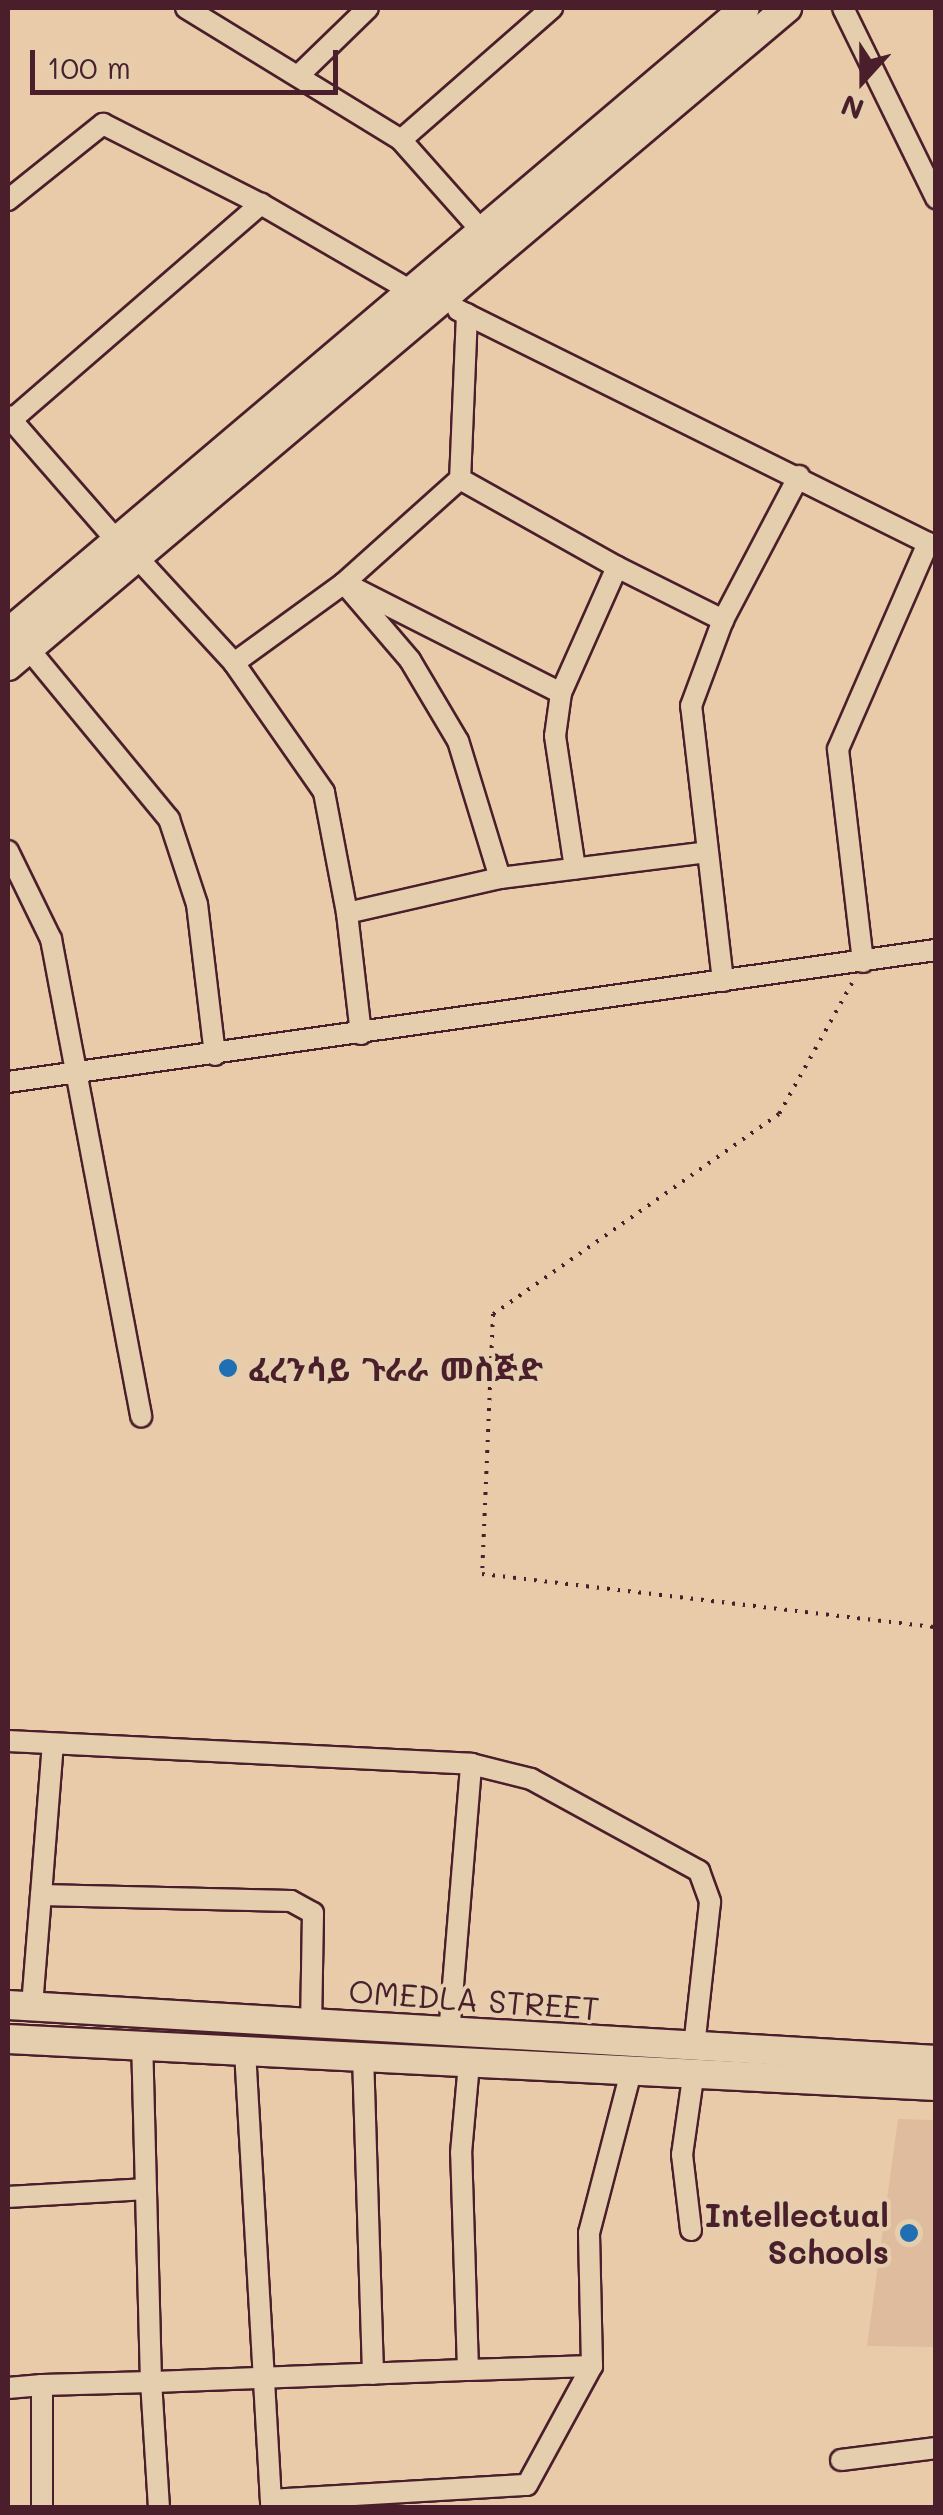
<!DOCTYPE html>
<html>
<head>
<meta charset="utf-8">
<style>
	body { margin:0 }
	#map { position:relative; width:943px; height:2515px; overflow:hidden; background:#e9cbaa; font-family:Mali,"Noto Sans Ethiopic",sans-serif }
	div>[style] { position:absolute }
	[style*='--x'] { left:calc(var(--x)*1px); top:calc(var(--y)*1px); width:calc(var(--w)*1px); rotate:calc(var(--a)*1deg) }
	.built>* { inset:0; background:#dfbc9e }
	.path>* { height:4px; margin-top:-2px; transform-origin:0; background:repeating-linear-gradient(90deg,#4a1f2b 0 2.5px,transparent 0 10.5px) }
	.roads { filter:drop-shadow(2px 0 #4a1f2b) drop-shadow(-2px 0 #4a1f2b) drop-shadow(0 2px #4a1f2b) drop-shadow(0 -2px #4a1f2b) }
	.street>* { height:20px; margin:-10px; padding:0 10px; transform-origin:10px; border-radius:10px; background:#e5ceae }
	.secondary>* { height:28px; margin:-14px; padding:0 14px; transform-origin:14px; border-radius:14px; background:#e5ceae }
	.dots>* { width:28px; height:28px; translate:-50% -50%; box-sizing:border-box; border:5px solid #e5ceae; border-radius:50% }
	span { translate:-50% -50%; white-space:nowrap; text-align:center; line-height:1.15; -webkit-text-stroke:8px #e5ceae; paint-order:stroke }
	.poi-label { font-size:32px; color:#4a1f2b; font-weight:700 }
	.left { translate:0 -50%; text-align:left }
	.right { translate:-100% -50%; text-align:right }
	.street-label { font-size:32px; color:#4a1f2b }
	.frame { position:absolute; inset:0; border:10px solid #4a1f2b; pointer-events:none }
	.north { position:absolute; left:813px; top:30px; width:100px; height:100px; -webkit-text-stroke:8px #e5ceae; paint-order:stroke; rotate:201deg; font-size:28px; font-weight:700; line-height:40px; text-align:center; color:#4a1f2b }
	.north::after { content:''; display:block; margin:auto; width:35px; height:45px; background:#4a1f2b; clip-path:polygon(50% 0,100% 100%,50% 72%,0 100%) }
	.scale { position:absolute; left:30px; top:50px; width:308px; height:45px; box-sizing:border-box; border:5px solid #4a1f2b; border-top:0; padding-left:12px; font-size:30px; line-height:35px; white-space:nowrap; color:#4a1f2b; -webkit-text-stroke:8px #e5ceae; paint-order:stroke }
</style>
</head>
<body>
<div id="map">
	<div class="built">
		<div style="clip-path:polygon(898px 2119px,935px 2120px,935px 2347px,867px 2346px)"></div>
	</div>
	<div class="path">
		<div style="--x:852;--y:983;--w:150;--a:119.1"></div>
		<div style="--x:779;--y:1114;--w:349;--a:145"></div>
		<div style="--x:493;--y:1314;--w:260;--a:92.4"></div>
		<div style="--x:482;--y:1574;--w:457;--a:6.7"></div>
	</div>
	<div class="roads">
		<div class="street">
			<div style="--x:186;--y:8;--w:252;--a:31.5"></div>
			<div style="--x:401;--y:140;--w:119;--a:48.4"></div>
			<div style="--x:843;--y:8;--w:212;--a:63.9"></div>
			<div style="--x:299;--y:75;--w:96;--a:-44.2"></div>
			<div style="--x:401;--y:140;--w:201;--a:-41.2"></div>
			<div style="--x:8;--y:200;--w:122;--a:-38.7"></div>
			<div style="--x:103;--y:124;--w:177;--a:26.9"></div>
			<div style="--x:458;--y:310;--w:534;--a:26.37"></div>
			<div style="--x:467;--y:314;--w:165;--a:92.4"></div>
			<div style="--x:460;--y:479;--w:180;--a:29.3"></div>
			<div style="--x:617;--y:567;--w:138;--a:114"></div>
			<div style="--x:561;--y:693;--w:43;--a:97.9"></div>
			<div style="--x:555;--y:736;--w:134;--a:81.4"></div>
			<div style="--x:8;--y:416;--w:164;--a:48.9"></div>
			<div style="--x:8;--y:423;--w:335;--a:-40.9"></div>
			<div style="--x:261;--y:204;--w:168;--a:30.1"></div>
			<div style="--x:133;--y:553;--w:149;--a:47.4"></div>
			<div style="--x:617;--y:567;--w:119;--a:26.6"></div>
			<div style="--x:28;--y:648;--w:222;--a:50.5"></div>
			<div style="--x:169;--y:819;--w:89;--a:71.8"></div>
			<div style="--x:197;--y:904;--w:152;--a:83.2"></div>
			<div style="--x:8;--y:851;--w:98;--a:64"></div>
			<div style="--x:51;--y:939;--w:486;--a:79.3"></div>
			<div style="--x:500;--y:878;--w:143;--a:-107"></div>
			<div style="--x:458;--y:741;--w:94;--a:-120.7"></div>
			<div style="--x:410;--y:660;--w:101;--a:-130.6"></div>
			<div style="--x:344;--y:583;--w:243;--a:26.9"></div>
			<div style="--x:347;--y:913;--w:123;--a:-100.8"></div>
			<div style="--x:324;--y:792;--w:157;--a:-124.9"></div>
			<div style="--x:234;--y:663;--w:136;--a:-36"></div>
			<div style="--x:344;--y:583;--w:156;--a:-41.9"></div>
			<div style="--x:863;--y:962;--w:214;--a:-96.7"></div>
			<div style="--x:838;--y:749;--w:225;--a:-66.4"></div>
			<div style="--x:723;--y:981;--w:277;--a:-96.6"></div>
			<div style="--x:691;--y:706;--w:92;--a:-69.6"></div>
			<div style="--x:723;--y:620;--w:163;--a:-62.2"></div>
			<div style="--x:361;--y:1034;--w:122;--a:-96.6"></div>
			<div style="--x:347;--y:913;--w:157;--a:-12.9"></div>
			<div style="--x:500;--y:878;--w:203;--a:-7.1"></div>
			<div style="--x:8;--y:1082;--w:937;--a:-8.1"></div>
			<div style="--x:8;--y:1741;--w:464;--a:2.8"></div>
			<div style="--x:471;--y:1764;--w:62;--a:14"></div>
			<div style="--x:531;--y:1779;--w:192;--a:28.7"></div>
			<div style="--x:699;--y:1871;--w:33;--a:70"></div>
			<div style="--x:710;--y:1902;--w:146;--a:96.3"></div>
			<div style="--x:41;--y:1895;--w:151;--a:-85.5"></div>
			<div style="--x:32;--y:2006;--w:111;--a:-85.4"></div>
			<div style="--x:41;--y:1895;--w:250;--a:1.4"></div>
			<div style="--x:291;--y:1901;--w:25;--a:29"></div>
			<div style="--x:313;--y:1913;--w:111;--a:91"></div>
			<div style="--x:449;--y:2034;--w:271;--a:-85.3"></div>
			<div style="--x:245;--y:2051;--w:458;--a:86.7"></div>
			<div style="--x:363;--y:2055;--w:319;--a:88.2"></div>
			<div style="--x:8;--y:2197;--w:138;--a:-3.3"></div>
			<div style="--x:691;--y:2230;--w:76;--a:-96.8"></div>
			<div style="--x:682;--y:2155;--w:78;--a:-81.9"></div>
			<div style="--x:592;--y:2366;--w:133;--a:-91.3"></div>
			<div style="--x:589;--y:2233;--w:162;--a:-75.4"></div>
			<div style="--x:42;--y:2385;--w:109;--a:-1.6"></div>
			<div style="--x:151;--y:2382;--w:335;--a:-91.5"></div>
			<div style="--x:8;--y:2388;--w:34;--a:-5"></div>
			<div style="--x:42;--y:2385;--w:123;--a:90"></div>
			<div style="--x:841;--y:2460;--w:96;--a:-7.2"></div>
			<div style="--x:271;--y:2500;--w:256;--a:-3.4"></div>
			<div style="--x:527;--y:2485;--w:136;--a:-61.4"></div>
			<div style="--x:592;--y:2366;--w:124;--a:178.2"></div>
			<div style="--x:159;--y:2508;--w:126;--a:-93.6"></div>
			<div style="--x:151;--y:2382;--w:317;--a:-2.2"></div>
			<div style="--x:468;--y:2370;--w:217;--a:-91.8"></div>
			<div style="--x:461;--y:2153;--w:90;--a:-84.9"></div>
		</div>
		<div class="secondary">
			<div style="--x:8;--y:633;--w:966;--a:-40.3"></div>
			<div style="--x:8;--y:666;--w:1020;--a:-40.19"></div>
			<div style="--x:8;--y:2005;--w:930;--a:3.39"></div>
			<div style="--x:8;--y:2039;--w:929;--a:2.9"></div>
		</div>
	</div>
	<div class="dots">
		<div style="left:228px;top:1368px;background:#1f6fb2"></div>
		<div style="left:909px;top:2233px;background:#1f6fb2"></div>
	</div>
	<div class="poi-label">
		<span class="left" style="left:248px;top:1368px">ፈረንሳይ ጉራራ መስጅድ</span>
		<span class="right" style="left:889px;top:2233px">Intellectual<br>Schools</span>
	</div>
	<div class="street-label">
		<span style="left:474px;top:1999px;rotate:4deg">OMEDLA STREET</span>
	</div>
	<div class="frame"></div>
	<div class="north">N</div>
	<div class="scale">100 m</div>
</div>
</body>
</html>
